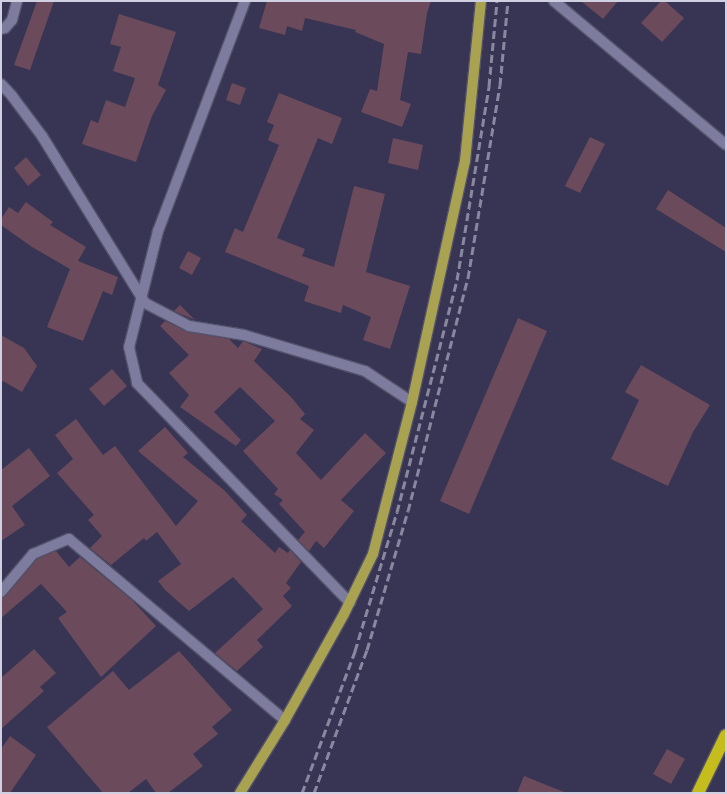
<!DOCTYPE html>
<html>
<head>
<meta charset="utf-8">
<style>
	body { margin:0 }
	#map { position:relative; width:727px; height:794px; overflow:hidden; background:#373553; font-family:"Titillium Web",sans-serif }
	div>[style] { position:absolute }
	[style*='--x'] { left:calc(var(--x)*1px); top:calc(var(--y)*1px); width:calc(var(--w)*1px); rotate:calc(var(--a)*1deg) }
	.building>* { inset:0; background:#6b4a5b }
	.roads { filter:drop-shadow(1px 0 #54526b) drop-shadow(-1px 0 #54526b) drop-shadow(0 1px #54526b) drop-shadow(0 -1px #54526b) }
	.minor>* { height:10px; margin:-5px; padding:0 5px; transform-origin:5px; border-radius:5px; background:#7d7c9e }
	.major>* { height:10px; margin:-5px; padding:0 5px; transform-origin:5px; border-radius:5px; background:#a8a251 }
	.highway>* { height:12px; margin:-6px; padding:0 6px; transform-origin:6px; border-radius:6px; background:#c5bc1d }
	.rail>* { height:3px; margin-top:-1.5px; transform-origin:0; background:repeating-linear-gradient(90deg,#8988a0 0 8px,transparent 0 12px) }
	span { translate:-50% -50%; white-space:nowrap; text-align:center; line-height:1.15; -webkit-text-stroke:4px #373553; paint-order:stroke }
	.frame { position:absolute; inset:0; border:2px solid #d0d0e3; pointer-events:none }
</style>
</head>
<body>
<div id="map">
	<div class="building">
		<div style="clip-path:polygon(37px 1px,54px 1px,30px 70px,14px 65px)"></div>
		<div style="clip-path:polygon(267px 1px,431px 1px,427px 13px,421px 54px,408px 52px,400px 100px,411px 104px,402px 127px,361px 112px,370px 89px,377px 91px,384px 44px,355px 32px,356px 30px,305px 18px,302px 31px,287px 26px,285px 35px,259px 28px)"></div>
		<div style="clip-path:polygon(581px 1px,618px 1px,603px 19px)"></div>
		<div style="clip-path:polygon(661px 1px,665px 1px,684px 18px,662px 42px,641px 23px)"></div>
		<div style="clip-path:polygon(119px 14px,176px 32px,158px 85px,166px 90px,152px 116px,136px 162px,82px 144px,91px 120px,98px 123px,106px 100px,125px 107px,135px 78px,113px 71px,121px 47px,110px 44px)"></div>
		<div style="clip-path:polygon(232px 83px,246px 88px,240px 105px,226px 100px)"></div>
		<div style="clip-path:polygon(279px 93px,342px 118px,332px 144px,318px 138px,277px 238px,305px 249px,302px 256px,334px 267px,354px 186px,385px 194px,366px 272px,410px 286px,390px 349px,363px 340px,371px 317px,343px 305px,341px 313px,304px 301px,309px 286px,225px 252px,235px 228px,243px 232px,279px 145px,268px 140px,274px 125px,267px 122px)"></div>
		<div style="clip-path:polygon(590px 137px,605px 144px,580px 193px,565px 186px)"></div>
		<div style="clip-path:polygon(393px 138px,423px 145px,418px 170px,388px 163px)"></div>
		<div style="clip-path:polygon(26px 157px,41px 175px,28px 186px,14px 168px)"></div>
		<div style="clip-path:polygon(668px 190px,726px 228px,726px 252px,656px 209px)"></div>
		<div style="clip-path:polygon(26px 202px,53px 222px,50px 225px,86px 247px,78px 261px,118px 277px,112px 295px,103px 291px,83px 341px,47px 327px,70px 269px,32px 247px,1px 225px,1px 219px,9px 207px,18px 213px)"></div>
		<div style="clip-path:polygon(188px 251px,201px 258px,192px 275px,179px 268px)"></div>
		<div style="clip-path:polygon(180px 305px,195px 320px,174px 311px)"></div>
		<div style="clip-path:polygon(518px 318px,547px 331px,469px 514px,440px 501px)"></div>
		<div style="clip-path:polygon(165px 321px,188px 332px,229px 339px,238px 348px,243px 341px,262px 349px,254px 361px,292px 398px,305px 414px,300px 419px,314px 430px,296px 453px,321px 480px,365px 433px,386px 453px,341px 500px,354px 511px,324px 548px,316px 541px,309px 551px,298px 540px,305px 532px,279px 504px,283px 500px,274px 494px,278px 489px,243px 451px,275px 421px,240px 387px,214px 412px,241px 440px,236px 446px,180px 407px,189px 395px,169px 373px,189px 355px,160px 326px)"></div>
		<div style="clip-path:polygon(1px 335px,24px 348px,37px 366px,22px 392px,1px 380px)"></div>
		<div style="clip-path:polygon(641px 365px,710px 405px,693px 432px,668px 486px,611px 459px,639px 400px,625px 392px)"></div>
		<div style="clip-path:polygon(112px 369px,127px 386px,104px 406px,89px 389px)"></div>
		<div style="clip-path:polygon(76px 419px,103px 455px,115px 446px,176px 526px,198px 501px,138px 451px,165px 427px,188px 453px,183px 457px,224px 490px,247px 515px,241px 521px,275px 553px,279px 547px,288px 553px,290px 550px,301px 562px,286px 583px,291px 588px,283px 596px,292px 606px,257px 640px,263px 647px,237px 671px,215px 653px,263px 609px,233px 577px,189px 611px,165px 590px,158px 581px,181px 564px,157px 532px,146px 541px,144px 538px,111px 565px,90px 548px,102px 536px,88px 520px,94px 515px,57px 473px,73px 459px,55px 435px)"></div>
		<div style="clip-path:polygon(29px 448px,50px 476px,12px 506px,25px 525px,1px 541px,1px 470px)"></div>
		<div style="clip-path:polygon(56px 551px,69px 567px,80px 557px,133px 601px,156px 626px,101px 677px,58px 618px,67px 612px,41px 584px,1px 618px,1px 598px,6px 596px,37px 559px)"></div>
		<div style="clip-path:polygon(34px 649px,56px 673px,40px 687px,44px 691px,1px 729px,1px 678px)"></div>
		<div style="clip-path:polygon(179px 651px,232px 710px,212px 727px,218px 734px,193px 754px,203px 766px,168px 793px,156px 793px,146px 779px,128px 793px,103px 793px,47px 727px,113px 671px,129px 690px)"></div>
		<div style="clip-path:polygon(10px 736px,36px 755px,10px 793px,1px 793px,1px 749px)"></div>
		<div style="clip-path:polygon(667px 749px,685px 759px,671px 784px,653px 774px)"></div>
		<div style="clip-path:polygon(524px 776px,564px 792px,563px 793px,517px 793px)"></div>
	</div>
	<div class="roads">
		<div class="minor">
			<div style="--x:245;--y:1;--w:246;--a:110.7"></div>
			<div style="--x:158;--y:231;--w:120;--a:104"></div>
			<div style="--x:129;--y:347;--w:37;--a:77"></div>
			<div style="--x:137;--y:383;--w:306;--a:45.9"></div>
			<div style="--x:554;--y:1;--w:224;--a:39.9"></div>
			<div style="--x:1;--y:29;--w:4;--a:-14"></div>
			<div style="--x:5;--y:28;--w:11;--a:-49"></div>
			<div style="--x:12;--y:20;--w:20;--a:-75"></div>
			<div style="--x:1;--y:84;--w:16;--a:47"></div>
			<div style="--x:12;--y:96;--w:50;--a:53.1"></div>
			<div style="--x:42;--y:136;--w:196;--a:58.3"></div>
			<div style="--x:145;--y:303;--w:50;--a:27.6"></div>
			<div style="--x:189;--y:326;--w:56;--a:9.3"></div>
			<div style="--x:244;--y:335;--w:126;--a:16.6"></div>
			<div style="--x:365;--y:371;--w:56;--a:33.4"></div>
			<div style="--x:1;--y:592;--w:50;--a:-49.9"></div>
			<div style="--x:33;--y:554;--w:39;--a:-23"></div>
			<div style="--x:69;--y:539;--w:282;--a:40"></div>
		</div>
		<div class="major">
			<div style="--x:240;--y:793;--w:86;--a:-58.3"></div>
			<div style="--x:285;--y:720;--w:121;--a:-60.9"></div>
			<div style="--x:344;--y:614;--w:67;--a:-64.2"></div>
			<div style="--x:373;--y:554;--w:157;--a:-75.6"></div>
			<div style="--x:412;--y:402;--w:247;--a:-77.6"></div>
			<div style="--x:465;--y:161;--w:161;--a:-84.3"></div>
		</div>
		<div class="highway">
			<div style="--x:698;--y:793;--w:64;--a:-64.2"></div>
		</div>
	</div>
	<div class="rail">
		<div style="--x:302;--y:793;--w:152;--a:-69.5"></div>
		<div style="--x:355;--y:651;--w:145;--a:-73.2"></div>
		<div style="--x:397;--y:512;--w:240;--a:-75.5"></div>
		<div style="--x:457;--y:280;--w:197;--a:-80.6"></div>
		<div style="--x:489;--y:86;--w:85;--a:-84.6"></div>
		<div style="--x:314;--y:793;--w:153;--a:-69.7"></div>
		<div style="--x:367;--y:650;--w:145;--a:-73.6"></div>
		<div style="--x:408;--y:511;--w:241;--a:-75.6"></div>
		<div style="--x:468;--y:278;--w:196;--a:-80.6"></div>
		<div style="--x:500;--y:85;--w:84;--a:-84.6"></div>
	</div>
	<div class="frame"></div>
</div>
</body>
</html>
